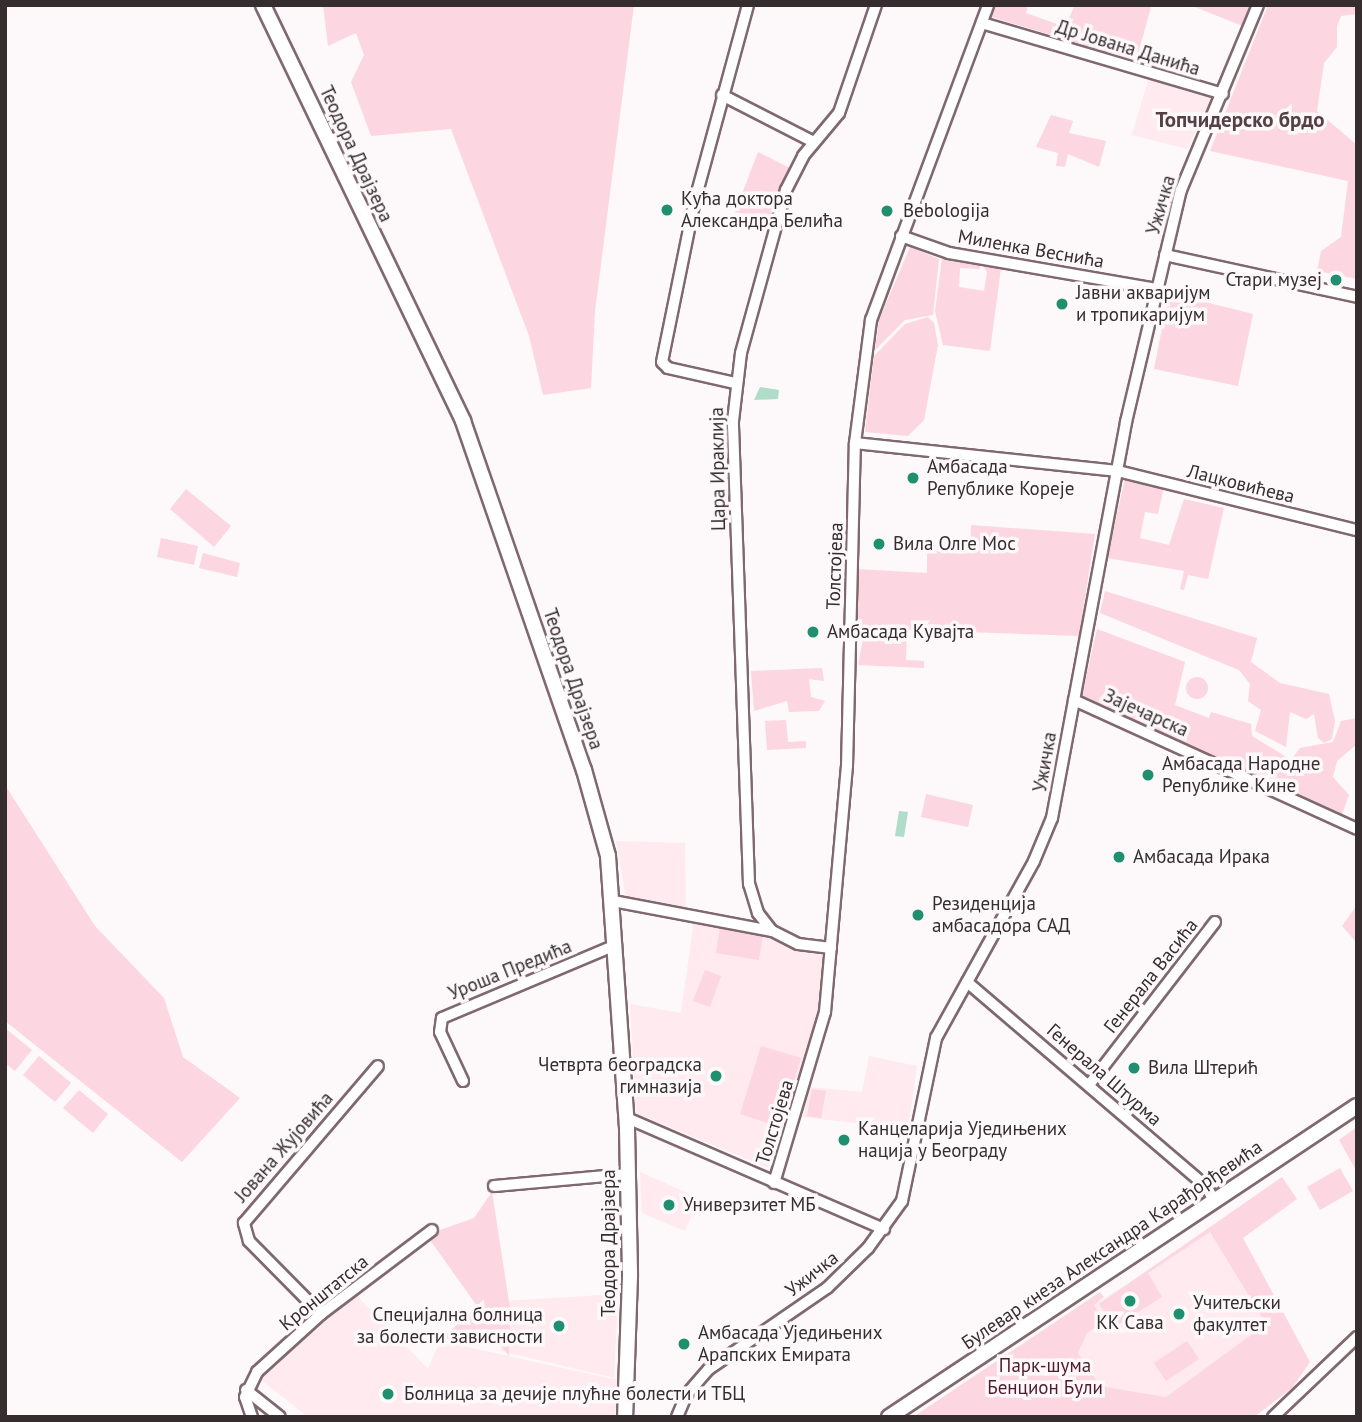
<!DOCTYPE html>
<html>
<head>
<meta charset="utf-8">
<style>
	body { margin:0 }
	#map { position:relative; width:1362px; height:1422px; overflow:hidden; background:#fdf8fa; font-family:"PT Sans",sans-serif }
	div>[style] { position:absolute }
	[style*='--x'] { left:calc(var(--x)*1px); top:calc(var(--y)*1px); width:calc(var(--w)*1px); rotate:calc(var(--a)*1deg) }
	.built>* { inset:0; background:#feeaef }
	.green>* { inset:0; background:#fcd6e0 }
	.round { border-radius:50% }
	.water>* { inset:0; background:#b0dcca }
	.roads { filter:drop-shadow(2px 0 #7f696f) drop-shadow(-2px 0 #7f696f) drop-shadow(0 2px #7f696f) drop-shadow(0 -2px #7f696f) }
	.minor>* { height:10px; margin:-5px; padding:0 5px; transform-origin:5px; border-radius:5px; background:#fff }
	.secondary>* { height:14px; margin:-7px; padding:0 7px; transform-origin:7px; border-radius:7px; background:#fff }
	.dots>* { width:19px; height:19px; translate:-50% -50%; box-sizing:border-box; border:4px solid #fdf8fa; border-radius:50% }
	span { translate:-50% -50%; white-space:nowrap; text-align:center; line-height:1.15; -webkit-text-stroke:7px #fdf8fa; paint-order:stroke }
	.street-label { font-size:19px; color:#362d2f }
	.poi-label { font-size:19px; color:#362d2f }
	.left { translate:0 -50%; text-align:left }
	.right { translate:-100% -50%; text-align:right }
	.park-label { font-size:19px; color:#501b2e }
	.neighbourhood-label { font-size:21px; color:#544045; font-weight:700 }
	.frame { position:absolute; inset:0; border:7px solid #362d2f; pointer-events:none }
</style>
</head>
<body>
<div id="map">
	<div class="built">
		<div style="clip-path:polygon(1149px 77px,1214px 94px,1187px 149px,1132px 135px)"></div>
		<div style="clip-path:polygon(616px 841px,685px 843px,686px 909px,626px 898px)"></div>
		<div style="clip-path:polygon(694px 920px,769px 933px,784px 943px,827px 954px,818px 1032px,815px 1041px,810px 1040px,768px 1168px,636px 1113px,630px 1004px,681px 1013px)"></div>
		<div style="clip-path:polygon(869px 1056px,917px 1066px,908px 1129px,803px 1117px,809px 1087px,862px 1092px)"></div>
		<div style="clip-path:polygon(640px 1172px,699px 1198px,685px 1231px,642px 1213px)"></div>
		<div style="clip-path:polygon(1210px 1232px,1266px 1324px,1166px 1397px,1100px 1386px,1078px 1353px,1087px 1333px,1104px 1322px,1094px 1305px)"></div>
		<div style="clip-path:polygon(354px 1293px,428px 1369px,440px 1341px,618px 1380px,615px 1417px,308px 1417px,260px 1379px)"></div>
		<div style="clip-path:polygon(618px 1294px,614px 1378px,501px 1351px,502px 1301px)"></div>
	</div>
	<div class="green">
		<div style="clip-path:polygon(323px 5px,634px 5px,595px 311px,591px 388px,543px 395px,529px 336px,451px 129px,371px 136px,351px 82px,364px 55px,356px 33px,328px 46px)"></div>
		<div style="clip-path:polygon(996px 5px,1028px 5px,1026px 13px,1065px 27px,1075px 5px,1151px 7px,1136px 61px,992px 17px)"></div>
		<div style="clip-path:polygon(1190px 5px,1253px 5px,1245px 27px)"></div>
		<div style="clip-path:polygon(1268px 5px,1357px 5px,1357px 14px,1341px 16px,1337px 26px,1337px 47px,1324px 63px,1317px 111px,1357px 145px,1357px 279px,1317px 271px,1321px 251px,1341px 237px,1348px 181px,1210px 151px)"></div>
		<div style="clip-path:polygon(1051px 115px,1073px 121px,1069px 133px,1106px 141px,1099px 167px,1068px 154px,1065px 167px,1056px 166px,1058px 153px,1036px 147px)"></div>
		<div style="clip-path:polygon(758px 152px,792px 169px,773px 220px,735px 212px)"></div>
		<div style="clip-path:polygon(910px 247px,939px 259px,933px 315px,905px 320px,875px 350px,879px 320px)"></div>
		<div style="clip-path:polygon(942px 259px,980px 265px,980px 269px,960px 268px,959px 287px,984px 291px,987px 272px,982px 265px,1001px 268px,990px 351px,943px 345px,935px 311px)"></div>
		<div style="clip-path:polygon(1169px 293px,1253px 314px,1238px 386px,1154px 369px)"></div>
		<div style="clip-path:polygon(928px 317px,934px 323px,938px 345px,924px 420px,908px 436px,865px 432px,874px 356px,905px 324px)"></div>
		<div style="clip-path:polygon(1125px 479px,1164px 487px,1158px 514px,1145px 512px,1140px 538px,1169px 545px,1184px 499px,1224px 508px,1208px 579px,1188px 575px,1184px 590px,1180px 589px,1184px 571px,1107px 558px)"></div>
		<div style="clip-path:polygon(186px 489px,231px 526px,214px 547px,170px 509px)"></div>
		<div style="clip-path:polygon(971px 525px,1095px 534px,1079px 636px,907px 630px,906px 660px,924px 661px,924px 668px,858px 665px,865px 629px,856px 628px,856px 569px,927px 573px,927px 551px,970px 553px)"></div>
		<div style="clip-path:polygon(161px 538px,198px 546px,194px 565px,157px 557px)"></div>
		<div style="clip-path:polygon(203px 553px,240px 563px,237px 577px,199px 568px)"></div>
		<div style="clip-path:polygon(1105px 591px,1257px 638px,1251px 662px,1280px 683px,1329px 694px,1335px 721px,1332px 739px,1324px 743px,1318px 738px,1314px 714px,1306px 719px,1290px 712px,1286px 747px,1255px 731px,1261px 710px,1248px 701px,1250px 684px,1239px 670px,1100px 613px)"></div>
		<div style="clip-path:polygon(1097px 629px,1185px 662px,1175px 705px,1209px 718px,1211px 712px,1251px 724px,1252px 736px,1291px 760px,1300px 748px,1333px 742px,1341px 721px,1357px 718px,1357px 744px,1337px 761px,1333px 777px,1349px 795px,1342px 814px,1081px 700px)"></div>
		<div style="clip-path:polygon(822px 668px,824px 681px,809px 679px,811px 697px,825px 701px,819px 711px,789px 712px,787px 701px,754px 711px,751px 671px)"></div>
		<div class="round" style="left:1186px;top:677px;width:22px;height:22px"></div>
		<div style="clip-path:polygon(786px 720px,788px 742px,806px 741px,806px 748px,767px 750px,765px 721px)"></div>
		<div style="clip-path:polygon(5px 785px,95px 926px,164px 998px,183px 1057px,240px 1098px,182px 1162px,5px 1021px)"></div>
		<div style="clip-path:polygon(926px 794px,973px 805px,968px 827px,921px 817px)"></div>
		<div style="clip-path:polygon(1357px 905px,1357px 943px,1342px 926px)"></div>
		<div style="clip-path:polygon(720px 927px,763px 934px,759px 960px,716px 953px)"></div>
		<div style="clip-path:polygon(705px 970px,721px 976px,710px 1007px,693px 1001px)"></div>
		<div style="clip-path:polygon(5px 1028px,32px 1050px,15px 1071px,5px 1063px)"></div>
		<div style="clip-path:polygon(761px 1046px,801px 1058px,780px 1127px,740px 1114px)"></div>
		<div style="clip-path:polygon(39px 1056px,71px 1083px,55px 1102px,23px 1075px)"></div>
		<div style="clip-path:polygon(812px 1089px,826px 1091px,821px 1118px,807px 1116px)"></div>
		<div style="clip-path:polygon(79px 1090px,108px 1114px,93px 1133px,63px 1108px)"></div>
		<div style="clip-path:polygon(1357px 1127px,1357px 1172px,1339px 1140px)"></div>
		<div style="clip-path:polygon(1340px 1168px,1353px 1191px,1320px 1210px,1307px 1187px)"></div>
		<div style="clip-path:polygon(1282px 1177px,1297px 1199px,1243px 1238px,1310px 1362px,1292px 1388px,1254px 1417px,913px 1417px,1100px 1292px,1104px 1297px,1094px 1305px,1104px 1322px,1087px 1333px,1078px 1353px,1100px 1386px,1166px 1397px,1266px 1324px,1210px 1232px,1148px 1273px,1162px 1297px,1114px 1327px,1099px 1304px)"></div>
		<div style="clip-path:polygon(492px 1192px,510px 1308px,509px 1356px,487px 1329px,440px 1341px,477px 1306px,430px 1240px,440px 1230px,474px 1218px)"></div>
		<div style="clip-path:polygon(1187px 1341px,1199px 1359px,1166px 1381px,1154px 1363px)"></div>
	</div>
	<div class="water">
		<div style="clip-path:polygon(760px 387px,779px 390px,778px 399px,754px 400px)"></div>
		<div style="clip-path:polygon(899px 811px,908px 812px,904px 837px,895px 836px)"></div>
	</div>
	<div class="roads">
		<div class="minor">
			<div style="--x:982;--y:23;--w:251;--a:16.4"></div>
			<div style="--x:722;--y:95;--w:103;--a:27.1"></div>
			<div style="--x:901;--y:236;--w:51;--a:19.5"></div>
			<div style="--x:949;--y:253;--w:212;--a:9.8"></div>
			<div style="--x:1165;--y:255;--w:197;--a:12.3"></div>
			<div style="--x:735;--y:383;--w:69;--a:-167.4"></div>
			<div style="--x:668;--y:368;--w:8;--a:-135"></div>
			<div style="--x:662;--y:362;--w:165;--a:-78.5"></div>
			<div style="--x:695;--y:200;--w:202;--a:-74.8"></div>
			<div style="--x:855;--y:443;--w:264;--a:6.1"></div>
			<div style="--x:1118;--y:471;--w:246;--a:13.9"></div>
			<div style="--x:1074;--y:700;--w:311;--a:24.5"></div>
			<div style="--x:613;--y:901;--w:162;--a:10.7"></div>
			<div style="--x:831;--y:948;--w:33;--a:-173"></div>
			<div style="--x:798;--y:944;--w:29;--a:-153"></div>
			<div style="--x:772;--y:931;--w:23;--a:-128"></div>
			<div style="--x:758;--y:913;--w:30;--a:-107"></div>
			<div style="--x:749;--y:884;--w:463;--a:-92"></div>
			<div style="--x:733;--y:421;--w:68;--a:-83.3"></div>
			<div style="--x:741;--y:353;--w:169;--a:-74.6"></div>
			<div style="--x:786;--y:190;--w:38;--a:-63"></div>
			<div style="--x:803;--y:156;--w:56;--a:-50.1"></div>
			<div style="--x:839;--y:113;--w:114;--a:-71.1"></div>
			<div style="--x:967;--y:982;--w:316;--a:40.5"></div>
			<div style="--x:1207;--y:1187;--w:14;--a:65"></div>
			<div style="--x:463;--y:1081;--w:54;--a:-115.1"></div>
			<div style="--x:440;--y:1032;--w:14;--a:-82"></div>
			<div style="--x:442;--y:1018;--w:189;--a:-22.8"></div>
			<div style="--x:1089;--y:1085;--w:206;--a:-52.3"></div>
			<div style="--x:627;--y:1118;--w:280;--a:23.4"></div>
			<div style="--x:774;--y:1183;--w:178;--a:-73.4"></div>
			<div style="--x:825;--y:1012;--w:247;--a:-84.9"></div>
			<div style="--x:847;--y:766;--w:323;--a:-88.6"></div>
			<div style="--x:855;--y:443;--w:124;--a:-82.6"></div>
			<div style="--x:871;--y:320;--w:336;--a:-69.6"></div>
			<div style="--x:494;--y:1186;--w:135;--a:-5.1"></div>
			<div style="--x:321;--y:1314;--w:103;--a:-134.6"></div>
			<div style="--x:249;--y:1241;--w:19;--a:-106"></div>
			<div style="--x:244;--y:1223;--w:206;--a:-49.5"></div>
			<div style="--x:246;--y:1390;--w:43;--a:38.5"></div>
			<div style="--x:252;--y:1417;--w:21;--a:-109"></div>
			<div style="--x:245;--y:1397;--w:28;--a:-64"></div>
			<div style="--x:257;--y:1372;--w:86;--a:-42.2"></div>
			<div style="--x:321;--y:1314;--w:139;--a:-37.1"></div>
			<div style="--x:677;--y:1417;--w:25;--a:-67"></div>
			<div style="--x:687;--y:1394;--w:33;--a:-49"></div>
			<div style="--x:709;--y:1369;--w:143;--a:-34.5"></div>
			<div style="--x:827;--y:1288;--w:57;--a:-44.3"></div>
			<div style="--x:868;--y:1248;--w:58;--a:-54.1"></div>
			<div style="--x:902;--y:1201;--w:167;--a:-78.2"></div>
			<div style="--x:936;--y:1038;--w:202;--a:-61"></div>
			<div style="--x:1034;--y:861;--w:47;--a:-67.3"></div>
			<div style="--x:1052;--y:818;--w:403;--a:-79.4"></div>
			<div style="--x:1126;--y:422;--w:238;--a:-76.7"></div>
			<div style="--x:1181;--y:190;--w:200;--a:-67.4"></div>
			<div style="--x:1273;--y:1417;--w:116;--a:-43.6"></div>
		</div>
		<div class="secondary">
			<div style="--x:263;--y:5;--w:462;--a:64.3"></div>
			<div style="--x:463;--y:421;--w:369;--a:70.9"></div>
			<div style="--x:584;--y:770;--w:89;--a:74.4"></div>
			<div style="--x:608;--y:856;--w:274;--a:86"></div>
			<div style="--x:627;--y:1129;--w:147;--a:88.8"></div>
			<div style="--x:630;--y:1276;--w:141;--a:92"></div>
			<div style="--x:889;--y:1417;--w:562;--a:-33.61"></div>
		</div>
	</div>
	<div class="dots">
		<div style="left:667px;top:210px;background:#1f8f6f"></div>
		<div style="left:887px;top:211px;background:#1f8f6f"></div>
		<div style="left:1336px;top:280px;background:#1f8f6f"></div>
		<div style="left:1062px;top:304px;background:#1f8f6f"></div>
		<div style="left:913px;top:478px;background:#1f8f6f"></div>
		<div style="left:879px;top:544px;background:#1f8f6f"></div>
		<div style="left:813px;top:632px;background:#1f8f6f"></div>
		<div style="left:1148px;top:775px;background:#1f8f6f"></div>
		<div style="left:1119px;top:857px;background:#1f8f6f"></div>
		<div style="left:918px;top:915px;background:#1f8f6f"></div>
		<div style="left:1134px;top:1068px;background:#1f8f6f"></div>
		<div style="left:716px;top:1076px;background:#1f8f6f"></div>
		<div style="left:844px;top:1140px;background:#1f8f6f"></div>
		<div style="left:669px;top:1205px;background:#1f8f6f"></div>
		<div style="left:1130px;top:1301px;background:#1f8f6f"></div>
		<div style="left:1179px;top:1314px;background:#1f8f6f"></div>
		<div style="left:559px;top:1326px;background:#1f8f6f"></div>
		<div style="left:684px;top:1344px;background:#1f8f6f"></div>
		<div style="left:388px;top:1394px;background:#1f8f6f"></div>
	</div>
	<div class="street-label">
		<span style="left:1128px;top:48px;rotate:17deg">Др Јована Данића</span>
		<span style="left:356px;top:154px;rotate:65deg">Теодора Драјзера</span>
		<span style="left:1161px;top:205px;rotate:-74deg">Ужичка</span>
		<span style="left:1031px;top:249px;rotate:10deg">Миленка Веснића</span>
		<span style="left:718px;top:469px;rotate:-91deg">Цара Ираклија</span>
		<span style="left:1241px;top:484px;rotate:14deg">Лацковићева</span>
		<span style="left:835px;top:566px;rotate:-88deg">Толстојева</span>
		<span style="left:573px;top:679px;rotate:71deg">Теодора Драјзера</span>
		<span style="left:1146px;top:713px;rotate:24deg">Зајечарска</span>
		<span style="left:1045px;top:762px;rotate:-80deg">Ужичка</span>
		<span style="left:510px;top:970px;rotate:-22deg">Уроша Предића</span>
		<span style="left:1151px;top:976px;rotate:-52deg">Генерала Васића</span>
		<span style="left:1104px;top:1075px;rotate:41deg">Генерала Штурма</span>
		<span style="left:775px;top:1122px;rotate:-73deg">Толстојева</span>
		<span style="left:284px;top:1147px;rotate:-49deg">Јована Жујовића</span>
		<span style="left:609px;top:1243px;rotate:-90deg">Теодора Драјзера</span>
		<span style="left:1112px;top:1245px;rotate:-34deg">Булевар кнеза Александра Карађорђевића</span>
		<span style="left:812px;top:1274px;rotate:-38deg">Ужичка</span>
		<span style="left:324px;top:1293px;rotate:-39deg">Кронштатска</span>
	</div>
	<div class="poi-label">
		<span class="left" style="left:681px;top:210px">Кућа доктора<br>Александра Белића</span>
		<span class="left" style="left:903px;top:211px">Bebologija</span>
		<span class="right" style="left:1322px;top:280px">Стари музеј</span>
		<span class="left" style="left:1076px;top:304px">Јавни акваријум<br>и тропикаријум</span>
		<span class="left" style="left:927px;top:478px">Амбасада<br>Републике Кореје</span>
		<span class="left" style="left:893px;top:544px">Вила Олге Мос</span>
		<span class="left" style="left:827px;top:632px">Амбасада Кувајта</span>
		<span class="left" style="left:1162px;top:775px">Амбасада Народне<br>Републике Кине</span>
		<span class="left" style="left:1133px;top:857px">Амбасада Ирака</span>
		<span class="left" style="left:932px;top:915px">Резиденција<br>амбасадора САД</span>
		<span class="right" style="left:702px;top:1076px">Четврта београдска<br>гимназија</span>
		<span class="left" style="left:1148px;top:1068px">Вила Штерић</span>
		<span class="left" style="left:858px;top:1140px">Канцеларија Уједињених<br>нација у Београду</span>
		<span class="left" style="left:683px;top:1205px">Универзитет МБ</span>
		<span class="left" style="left:1193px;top:1314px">Учитељски<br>факултет</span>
		<span class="right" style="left:543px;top:1326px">Специјална болница<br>за болести зависности</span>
		<span style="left:1130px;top:1323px">КК Сава</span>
		<span class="left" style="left:698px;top:1344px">Амбасада Уједињених<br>Арапских Емирата</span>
		<span class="left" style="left:404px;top:1394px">Болница за дечије плућне болести и ТБЦ</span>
	</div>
	<div class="park-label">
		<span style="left:1045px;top:1377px">Парк-шума<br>Бенцион Були</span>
	</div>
	<div class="neighbourhood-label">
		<span style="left:1240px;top:120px">Топчидерско брдо</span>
	</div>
	<div class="frame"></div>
</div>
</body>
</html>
